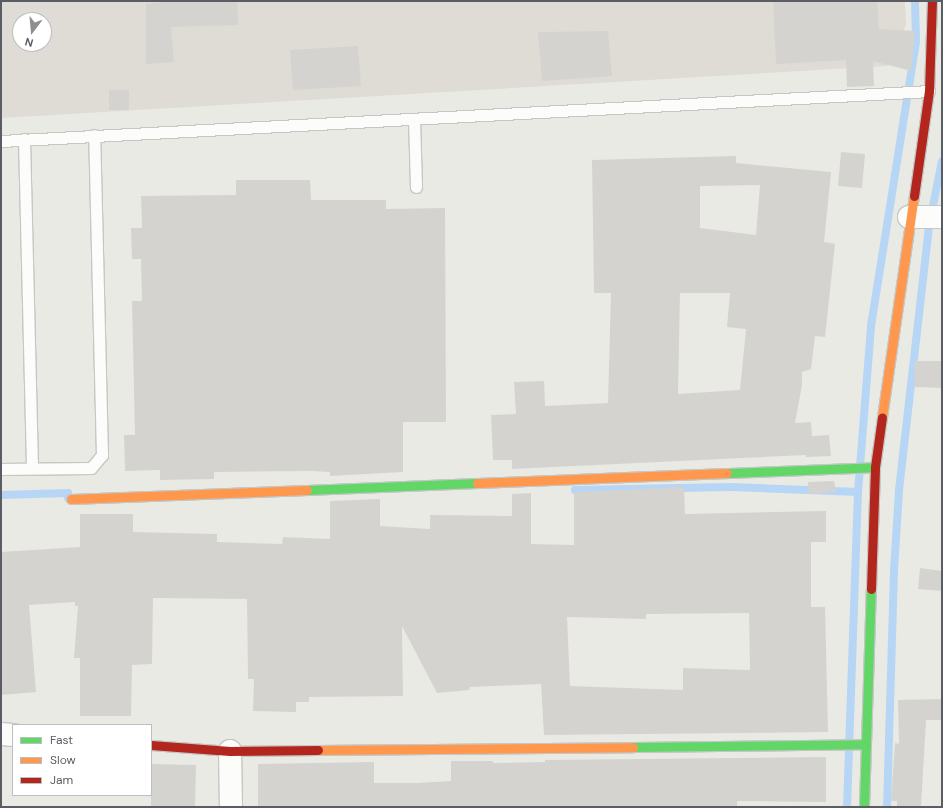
<!DOCTYPE html>
<html>
<head>
<meta charset="utf-8">
<style>
	body { margin:0 }
	#map { position:relative; width:943px; height:808px; overflow:hidden; background:#eaeae5; font-family:"DM Sans",sans-serif }
	div>[style] { position:absolute }
	[style*='--x'] { left:calc(var(--x)*1px); top:calc(var(--y)*1px); width:calc(var(--w)*1px); rotate:calc(var(--a)*1deg) }
	.education>* { inset:0; background:#dedcd4 }
	.stream>* { height:8px; margin:-4px; padding:0 4px; transform-origin:4px; border-radius:4px; background:#b7d6f6 }
	.building>* { inset:0; background:#d4d3d0 }
	.roads { filter:drop-shadow(1px 0 #c6c7c5) drop-shadow(-1px 0 #c6c7c5) drop-shadow(0 1px #c6c7c5) drop-shadow(0 -1px #c6c7c5) }
	.lane>* { height:11px; margin:-5.5px; padding:0 5.5px; transform-origin:5.5px; border-radius:5.5px; background:#fcfcfb }
	.street>* { height:22px; margin:-11px; padding:0 11px; transform-origin:11px; border-radius:11px; background:#fcfcfb }
	.fast>* { height:9px; margin:-4.5px; padding:0 4.5px; transform-origin:4.5px; border-radius:4.5px; background:#63d668 }
	.slow>* { height:9px; margin:-4.5px; padding:0 4.5px; transform-origin:4.5px; border-radius:4.5px; background:#ff974d }
	.jam>* { height:9px; margin:-4.5px; padding:0 4.5px; transform-origin:4.5px; border-radius:4.5px; background:#b3261e }
	span { translate:-50% -50%; white-space:nowrap; text-align:center; line-height:1.15; -webkit-text-stroke:3.5px #fff; paint-order:stroke }
	.frame { position:absolute; inset:0; border:2px solid #5a5d63; pointer-events:none }
	.legend { position:absolute; left:12px; top:724px; width:140px; height:72px; box-sizing:border-box; background:#fff; border:1px solid #bdbec1; margin:0; padding:5px 7px; list-style:none; font-size:12px; color:#5a5d63 }
	.legend li { display:flex; align-items:center; gap:8px; height:20px }
	.legend b { width:20px; border:1px solid #bdbec1 }
	.north { position:absolute; left:12px; top:12px; width:40px; height:40px; box-sizing:border-box; background:#fff; border:1px solid #bdbec1; border-radius:50%; rotate:196deg; font-size:11px; font-weight:700; line-height:16px; text-align:center; color:#5a5d63 }
	.north::after { content:''; display:block; margin:auto; width:14px; height:18px; background:#8c8e90; clip-path:polygon(50% 0,100% 100%,50% 72%,0 100%) }
</style>
</head>
<body>
<div id="map">
	<div class="education">
		<div style="clip-path:polygon(evenodd,1px 1px,905px 1px,906px 25px,887px 66px,1px 118px,1px 1px,20px 20px,44px 20px,44px 44px,20px 44px,20px 20px)"></div>
	</div>
	<div class="stream">
		<div style="--x:575;--y:490;--w:156;--a:-1.1"></div>
		<div style="--x:731;--y:487;--w:127;--a:2.3"></div>
		<div style="--x:1;--y:495;--w:67;--a:-1.7"></div>
		<div style="--x:68;--y:493;--w:5;--a:90"></div>
		<div style="--x:847;--y:807;--w:315;--a:-88"></div>
		<div style="--x:858;--y:492;--w:167;--a:-85.5"></div>
		<div style="--x:871;--y:326;--w:288;--a:-81"></div>
		<div style="--x:916;--y:42;--w:41;--a:-91.4"></div>
		<div style="--x:887;--y:807;--w:237;--a:-88.3"></div>
		<div style="--x:894;--y:570;--w:80;--a:-86.4"></div>
		<div style="--x:899;--y:490;--w:267;--a:-83.5"></div>
		<div style="--x:929;--y:225;--w:65;--a:-78.5"></div>
	</div>
	<div class="building">
		<div style="clip-path:polygon(171px 1px,237px 1px,238px 25px,171px 27px,174px 62px,146px 64px,146px 4px)"></div>
		<div style="clip-path:polygon(773px 1px,877px 1px,879px 29px,915px 31px,911px 71px,873px 61px,874px 86px,847px 87px,846px 60px,776px 64px)"></div>
		<div style="clip-path:polygon(608px 31px,612px 76px,542px 81px,538px 32px)"></div>
		<div style="clip-path:polygon(358px 46px,361px 86px,293px 90px,290px 50px)"></div>
		<div style="clip-path:polygon(109px 90px,129px 90px,129px 110px,109px 110px)"></div>
		<div style="clip-path:polygon(841px 152px,865px 154px,862px 188px,838px 186px)"></div>
		<div style="clip-path:polygon(evenodd,736px 156px,736px 163px,831px 172px,824px 242px,835px 244px,825px 337px,815px 336px,811px 369px,802px 372px,802px 385px,795px 423px,811px 422px,812px 436px,829px 435px,831px 456px,806px 457px,806px 455px,512px 469px,512px 460px,493px 460px,491px 415px,516px 414px,514px 382px,544px 381px,545px 406px,608px 403px,611px 293px,594px 293px,592px 160px,736px 156px,760px 185px,756px 235px,700px 228px,700px 186px,760px 185px,736px 156px,680px 293px,730px 293px,727px 327px,746px 329px,740px 390px,678px 394px,680px 293px)"></div>
		<div style="clip-path:polygon(236px 180px,310px 180px,311px 200px,386px 200px,386px 209px,445px 208px,446px 422px,403px 422px,403px 472px,330px 476px,330px 472px,311px 471px,214px 472px,214px 479px,160px 480px,160px 470px,125px 471px,124px 435px,135px 435px,132px 301px,142px 301px,141px 259px,132px 259px,131px 228px,142px 228px,141px 196px,236px 195px)"></div>
		<div style="clip-path:polygon(915px 361px,942px 361px,942px 388px,914px 387px)"></div>
		<div style="clip-path:polygon(834px 481px,836px 492px,809px 494px,808px 482px)"></div>
		<div style="clip-path:polygon(evenodd,684px 487px,685px 514px,826px 511px,826px 542px,811px 542px,811px 607px,825px 607px,828px 732px,544px 735px,541px 684px,470px 687px,469px 690px,437px 693px,402px 626px,403px 696px,309px 697px,309px 702px,296px 702px,296px 712px,253px 711px,254px 679px,248px 679px,247px 599px,153px 598px,152px 664px,132px 665px,131px 716px,80px 716px,80px 658px,74px 658px,78px 606px,75px 606px,75px 602px,29px 605px,36px 692px,1px 695px,1px 552px,80px 547px,80px 514px,133px 514px,133px 532px,217px 534px,217px 542px,282px 544px,283px 537px,330px 539px,330px 501px,380px 499px,380px 526px,430px 529px,430px 515px,512px 516px,512px 494px,531px 493px,531px 544px,574px 545px,574px 492px,684px 487px,749px 613px,750px 670px,683px 668px,683px 690px,570px 686px,567px 617px,646px 619px,646px 614px,749px 613px)"></div>
		<div style="clip-path:polygon(920px 568px,942px 571px,942px 591px,918px 589px)"></div>
		<div style="clip-path:polygon(942px 699px,942px 720px,926px 720px,921px 807px,897px 807px,897px 801px,891px 801px,895px 743px,899px 744px,898px 700px)"></div>
		<div style="clip-path:polygon(826px 757px,826px 802px,737px 801px,737px 807px,258px 807px,258px 764px,374px 762px,374px 783px,417px 783px,451px 781px,451px 761px,493px 761px,493px 763px,545px 762px,545px 760px)"></div>
		<div style="clip-path:polygon(151px 764px,196px 765px,195px 807px,151px 807px)"></div>
	</div>
	<div class="roads">
		<div class="lane">
			<div style="--x:414;--y:119;--w:68;--a:88.3"></div>
			<div style="--x:24;--y:139;--w:328;--a:88.6"></div>
			<div style="--x:1;--y:141;--w:929;--a:-3.08"></div>
			<div style="--x:1;--y:469;--w:90;--a:-0.6"></div>
			<div style="--x:91;--y:468;--w:17;--a:-50"></div>
			<div style="--x:102;--y:455;--w:320;--a:-91.4"></div>
		</div>
		<div class="street">
			<div style="--x:909;--y:217;--w:33;--a:0"></div>
			<div style="--x:1;--y:734;--w:12;--a:5"></div>
			<div style="--x:230;--y:751;--w:56;--a:89"></div>
		</div>
		<div class="fast">
			<div style="--x:727;--y:473;--w:148;--a:-2.3"></div>
			<div style="--x:307;--y:490;--w:170;--a:-2.4"></div>
			<div style="--x:633;--y:747;--w:233;--a:-0.7"></div>
			<div style="--x:864;--y:807;--w:218;--a:-88.2"></div>
		</div>
		<div class="slow">
			<div style="--x:882;--y:417;--w:223;--a:-81.8"></div>
			<div style="--x:477;--y:483;--w:250;--a:-2.3"></div>
			<div style="--x:71;--y:499;--w:236;--a:-2.2"></div>
			<div style="--x:318;--y:750;--w:315;--a:-0.5"></div>
		</div>
		<div class="jam">
			<div style="--x:914;--y:196;--w:106;--a:-81.9"></div>
			<div style="--x:929;--y:91;--w:90;--a:-88.1"></div>
			<div style="--x:871;--y:589;--w:122;--a:-88.1"></div>
			<div style="--x:875;--y:467;--w:50;--a:-82"></div>
			<div style="--x:151;--y:745;--w:79;--a:4.3"></div>
			<div style="--x:230;--y:751;--w:88;--a:-0.7"></div>
		</div>
	</div>
	<div class="frame"></div>
	<ul class="legend">
	<li><b style="height:5px;background:#63d668"></b>Fast</li>
	<li><b style="height:5px;background:#ff974d"></b>Slow</li>
	<li><b style="height:5px;background:#b3261e"></b>Jam</li>
	</ul>
	<div class="north">N</div>
</div>
</body>
</html>
